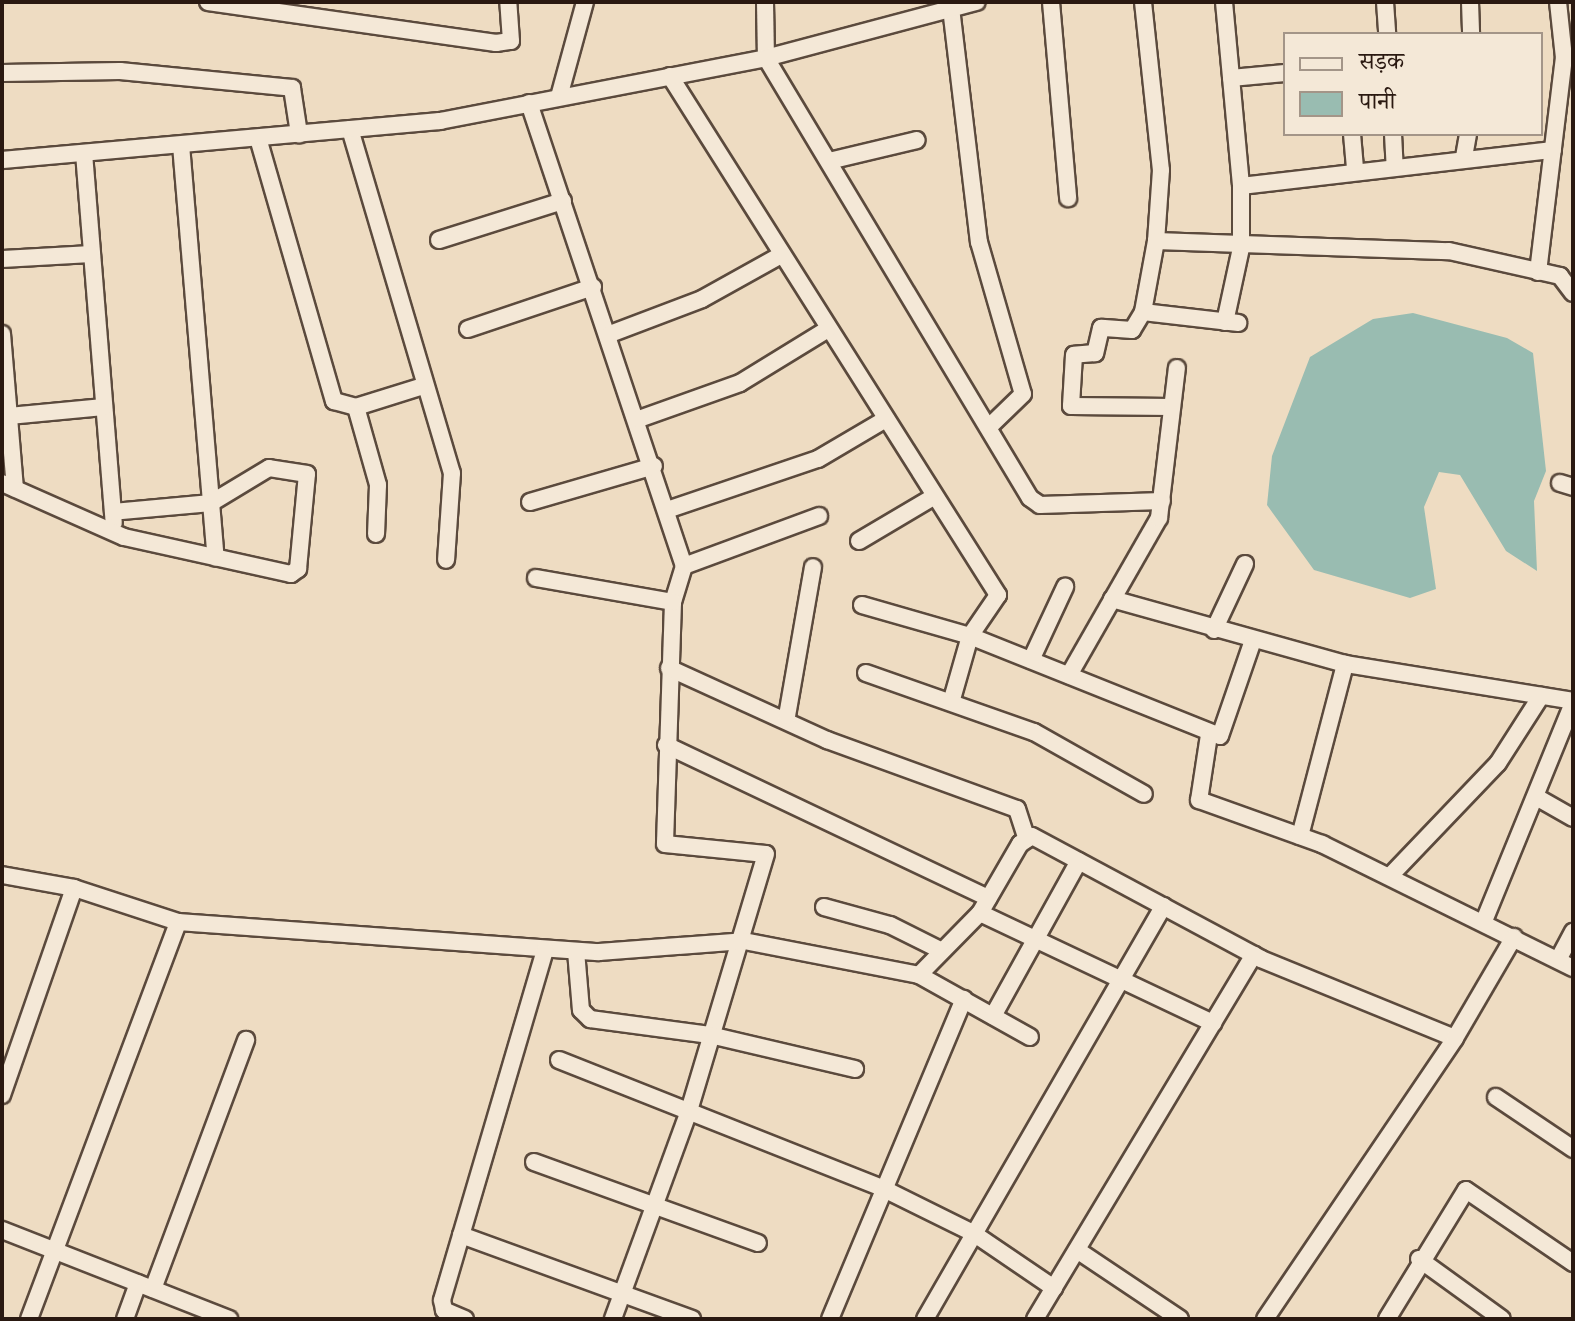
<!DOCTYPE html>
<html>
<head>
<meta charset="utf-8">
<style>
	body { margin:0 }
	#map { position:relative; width:1575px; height:1321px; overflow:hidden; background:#eedcc2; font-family:Cardo,"Noto Serif Devanagari",serif }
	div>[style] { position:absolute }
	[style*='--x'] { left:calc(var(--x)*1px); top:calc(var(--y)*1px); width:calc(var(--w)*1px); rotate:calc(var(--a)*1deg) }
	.water>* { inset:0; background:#99bcb1 }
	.roads { filter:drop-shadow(2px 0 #5b4a3d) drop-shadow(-2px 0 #5b4a3d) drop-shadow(0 2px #5b4a3d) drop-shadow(0 -2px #5b4a3d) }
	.minor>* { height:16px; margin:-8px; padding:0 8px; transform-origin:8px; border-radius:8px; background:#f4e8d7 }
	span { translate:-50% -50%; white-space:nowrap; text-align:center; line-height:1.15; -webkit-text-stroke:7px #f4e8d7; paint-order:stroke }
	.frame { position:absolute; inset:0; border:4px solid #2a1911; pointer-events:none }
	.legend { position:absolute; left:1283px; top:32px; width:260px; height:104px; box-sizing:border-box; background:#f4e8d7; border:2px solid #a39588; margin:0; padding:10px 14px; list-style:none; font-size:24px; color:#2a1911 }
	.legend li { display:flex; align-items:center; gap:16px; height:40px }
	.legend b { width:40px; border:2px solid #a39588 }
</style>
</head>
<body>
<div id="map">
	<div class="water">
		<div style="clip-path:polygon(1413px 313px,1507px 338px,1533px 353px,1546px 471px,1534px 501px,1537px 571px,1506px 551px,1460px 475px,1439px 472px,1424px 507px,1436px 589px,1410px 598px,1314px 570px,1267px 505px,1272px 456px,1310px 357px,1373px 319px)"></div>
	</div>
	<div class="roads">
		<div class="minor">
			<div style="--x:208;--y:2;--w:291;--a:8.1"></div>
			<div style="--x:496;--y:43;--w:15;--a:-8"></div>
			<div style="--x:511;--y:41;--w:39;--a:-94"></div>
			<div style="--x:765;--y:2;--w:56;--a:89"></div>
			<div style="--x:766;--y:58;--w:513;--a:59.04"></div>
			<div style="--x:1030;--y:498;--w:12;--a:35"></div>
			<div style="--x:1040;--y:505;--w:122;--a:-1.9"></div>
			<div style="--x:1051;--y:2;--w:197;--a:85"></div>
			<div style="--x:1143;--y:2;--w:169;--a:83.9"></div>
			<div style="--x:1161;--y:170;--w:71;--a:94"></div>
			<div style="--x:1156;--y:241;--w:72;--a:100.4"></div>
			<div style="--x:1143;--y:312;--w:21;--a:121"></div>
			<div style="--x:1132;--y:330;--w:31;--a:-176"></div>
			<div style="--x:1101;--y:328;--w:26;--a:103"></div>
			<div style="--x:1095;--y:353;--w:21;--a:175"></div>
			<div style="--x:1074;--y:355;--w:51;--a:93.4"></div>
			<div style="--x:1071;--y:406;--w:101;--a:0.6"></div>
			<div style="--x:1224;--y:2;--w:185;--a:84.7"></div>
			<div style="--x:1241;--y:186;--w:314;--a:-6.6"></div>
			<div style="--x:1385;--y:2;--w:32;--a:86"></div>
			<div style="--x:1470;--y:2;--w:32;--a:88"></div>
			<div style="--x:951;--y:8;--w:236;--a:83.2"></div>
			<div style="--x:979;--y:242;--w:158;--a:73.9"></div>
			<div style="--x:1023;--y:394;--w:46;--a:135.9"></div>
			<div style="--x:2;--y:73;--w:118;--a:-1"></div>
			<div style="--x:120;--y:71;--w:173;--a:5.6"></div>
			<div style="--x:292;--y:88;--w:47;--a:81.3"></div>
			<div style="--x:670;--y:76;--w:614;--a:57.71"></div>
			<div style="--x:998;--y:595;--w:50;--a:124.3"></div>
			<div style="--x:970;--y:636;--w:66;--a:105.9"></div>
			<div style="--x:1231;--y:78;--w:54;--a:-5.3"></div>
			<div style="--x:559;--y:97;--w:98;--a:-74.7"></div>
			<div style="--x:529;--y:103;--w:488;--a:71.5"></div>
			<div style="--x:684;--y:566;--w:38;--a:107"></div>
			<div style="--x:673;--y:602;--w:242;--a:91.9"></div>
			<div style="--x:665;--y:844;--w:101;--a:5.7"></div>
			<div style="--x:766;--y:854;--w:268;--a:106.7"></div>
			<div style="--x:689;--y:1111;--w:221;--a:110.1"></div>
			<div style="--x:350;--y:129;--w:359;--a:73.5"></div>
			<div style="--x:452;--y:473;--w:87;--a:93.9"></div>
			<div style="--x:1352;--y:134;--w:38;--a:85"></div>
			<div style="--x:1393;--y:134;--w:33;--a:87"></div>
			<div style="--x:258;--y:138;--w:274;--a:73.9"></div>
			<div style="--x:334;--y:401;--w:23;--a:15"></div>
			<div style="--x:356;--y:407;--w:81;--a:74.2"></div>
			<div style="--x:378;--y:485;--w:49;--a:92.3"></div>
			<div style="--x:181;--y:145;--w:414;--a:85.2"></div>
			<div style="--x:84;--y:153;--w:371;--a:85.4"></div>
			<div style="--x:1464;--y:157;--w:23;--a:-80"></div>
			<div style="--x:2;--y:160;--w:440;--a:-5.1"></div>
			<div style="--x:440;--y:121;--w:332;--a:-10.9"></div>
			<div style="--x:766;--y:58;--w:218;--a:-14.9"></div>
			<div style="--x:829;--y:161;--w:90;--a:-13.4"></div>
			<div style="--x:439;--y:240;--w:130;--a:-17.5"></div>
			<div style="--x:1156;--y:241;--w:293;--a:2"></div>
			<div style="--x:1449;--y:251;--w:114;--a:12.7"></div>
			<div style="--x:1560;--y:276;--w:21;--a:53"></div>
			<div style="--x:2;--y:259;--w:90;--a:-3.2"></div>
			<div style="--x:1538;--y:272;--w:216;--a:-83.1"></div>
			<div style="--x:1564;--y:58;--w:56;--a:-96.1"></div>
			<div style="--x:1143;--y:312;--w:96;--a:6.6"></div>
			<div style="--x:1225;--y:322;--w:76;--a:-77.8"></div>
			<div style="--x:1241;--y:248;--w:62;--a:-90"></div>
			<div style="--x:468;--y:329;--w:132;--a:-18.6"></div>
			<div style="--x:2;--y:334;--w:155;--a:85.2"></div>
			<div style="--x:610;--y:334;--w:98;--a:-20.8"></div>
			<div style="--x:702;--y:299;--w:90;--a:-29.1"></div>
			<div style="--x:356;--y:407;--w:70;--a:-17.4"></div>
			<div style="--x:9;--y:416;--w:95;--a:-5.4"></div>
			<div style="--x:639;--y:419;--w:107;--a:-19.6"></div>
			<div style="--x:740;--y:383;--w:103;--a:-31.5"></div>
			<div style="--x:2;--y:483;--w:133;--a:23.9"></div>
			<div style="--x:124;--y:537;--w:171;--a:12.5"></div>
			<div style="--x:291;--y:574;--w:9;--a:-36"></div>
			<div style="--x:298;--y:569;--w:95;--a:-84.6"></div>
			<div style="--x:307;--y:474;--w:38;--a:-171"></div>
			<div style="--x:269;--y:468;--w:68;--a:148.9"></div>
			<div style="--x:211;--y:503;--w:98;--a:174.8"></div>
			<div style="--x:1560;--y:483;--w:14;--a:17"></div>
			<div style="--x:530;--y:502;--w:129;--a:-16.2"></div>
			<div style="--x:667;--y:510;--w:159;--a:-18.7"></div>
			<div style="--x:818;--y:459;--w:79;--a:-30.5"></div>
			<div style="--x:859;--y:541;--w:88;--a:-30.6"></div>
			<div style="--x:684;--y:566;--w:144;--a:-20.3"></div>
			<div style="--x:536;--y:578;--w:139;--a:9.9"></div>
			<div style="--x:1112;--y:599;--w:242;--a:15.6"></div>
			<div style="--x:1345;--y:664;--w:231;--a:9.2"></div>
			<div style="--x:862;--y:605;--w:112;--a:16"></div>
			<div style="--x:970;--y:636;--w:269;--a:21.8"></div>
			<div style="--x:1220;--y:736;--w:102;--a:-71"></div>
			<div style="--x:1214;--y:630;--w:73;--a:-64.8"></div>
			<div style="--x:1031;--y:660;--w:81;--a:-65"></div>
			<div style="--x:669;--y:668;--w:174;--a:24.5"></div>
			<div style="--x:827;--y:740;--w:202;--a:20"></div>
			<div style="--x:1017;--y:809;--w:32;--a:72"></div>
			<div style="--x:866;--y:673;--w:178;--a:19.4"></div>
			<div style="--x:1034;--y:732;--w:126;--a:29.4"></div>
			<div style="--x:1069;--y:675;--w:181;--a:-60.2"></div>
			<div style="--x:1159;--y:518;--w:151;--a:-83.2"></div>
			<div style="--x:787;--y:716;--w:151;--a:-80.1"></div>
			<div style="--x:1209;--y:735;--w:66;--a:98.7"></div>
			<div style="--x:1199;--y:800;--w:131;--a:19.7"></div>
			<div style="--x:1322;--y:844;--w:280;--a:26.3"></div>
			<div style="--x:666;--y:745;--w:357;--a:25.4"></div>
			<div style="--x:1538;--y:798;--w:40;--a:29.7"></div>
			<div style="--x:1300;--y:836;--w:178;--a:-75.3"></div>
			<div style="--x:2;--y:875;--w:73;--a:10.2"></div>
			<div style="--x:74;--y:888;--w:109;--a:18.1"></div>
			<div style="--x:178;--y:922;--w:422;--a:4.1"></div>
			<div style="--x:599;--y:952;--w:145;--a:-4.3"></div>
			<div style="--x:744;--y:941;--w:178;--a:11"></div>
			<div style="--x:919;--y:975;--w:87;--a:-45.5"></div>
			<div style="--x:980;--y:913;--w:80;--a:-59.9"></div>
			<div style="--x:1020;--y:844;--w:14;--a:-34"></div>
			<div style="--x:1032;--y:836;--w:260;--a:28.2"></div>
			<div style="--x:1261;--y:959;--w:209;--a:22.2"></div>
			<div style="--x:1390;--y:876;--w:156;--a:-46.3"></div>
			<div style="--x:1498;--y:763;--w:80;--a:-57.3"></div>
			<div style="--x:824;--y:907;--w:68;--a:15.3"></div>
			<div style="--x:890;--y:925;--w:58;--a:26.6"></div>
			<div style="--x:980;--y:913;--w:258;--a:25.3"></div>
			<div style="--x:1484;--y:921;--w:235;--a:-67.8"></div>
			<div style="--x:576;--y:951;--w:59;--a:85.2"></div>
			<div style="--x:581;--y:1010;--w:13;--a:45"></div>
			<div style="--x:590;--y:1019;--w:121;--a:7.6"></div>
			<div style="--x:710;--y:1035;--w:149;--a:13.2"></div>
			<div style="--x:1558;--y:960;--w:32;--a:-62"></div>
			<div style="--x:919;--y:975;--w:127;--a:29.2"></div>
			<div style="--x:993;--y:1016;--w:177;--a:-61"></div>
			<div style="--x:559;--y:1060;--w:350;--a:21.6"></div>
			<div style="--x:884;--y:1189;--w:99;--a:26.3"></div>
			<div style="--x:973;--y:1233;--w:98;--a:34.2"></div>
			<div style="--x:2;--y:1095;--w:219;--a:-70.8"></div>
			<div style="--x:1496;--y:1097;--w:93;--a:34"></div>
			<div style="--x:534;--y:1162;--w:238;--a:19.9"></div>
			<div style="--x:2;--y:1230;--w:244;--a:21.4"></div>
			<div style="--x:461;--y:1235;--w:246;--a:20"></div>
			<div style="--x:1077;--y:1250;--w:124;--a:33.8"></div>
			<div style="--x:1419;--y:1259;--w:102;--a:35.9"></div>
			<div style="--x:153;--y:1289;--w:266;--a:-69.5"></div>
			<div style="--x:29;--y:1319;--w:424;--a:-69.4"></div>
			<div style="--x:125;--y:1319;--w:38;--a:-70"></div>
			<div style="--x:465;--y:1319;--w:23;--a:-157"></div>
			<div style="--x:444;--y:1310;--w:10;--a:-101"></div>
			<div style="--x:442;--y:1300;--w:365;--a:-73.6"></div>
			<div style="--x:830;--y:1319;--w:347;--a:-67.3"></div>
			<div style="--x:925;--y:1319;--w:477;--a:-60"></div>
			<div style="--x:1035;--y:1319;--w:425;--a:-59"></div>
			<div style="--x:1265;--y:1319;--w:339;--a:-55.9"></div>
			<div style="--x:1455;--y:1038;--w:117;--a:-59.7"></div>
			<div style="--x:1387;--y:1319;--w:151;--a:-58.5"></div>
			<div style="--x:1466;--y:1190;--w:130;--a:34.3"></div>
		</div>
	</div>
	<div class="frame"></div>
	<ul class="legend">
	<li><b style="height:10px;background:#f4e8d7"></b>सड़क</li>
	<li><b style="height:22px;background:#99bcb1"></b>पानी</li>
	</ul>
</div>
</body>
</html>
